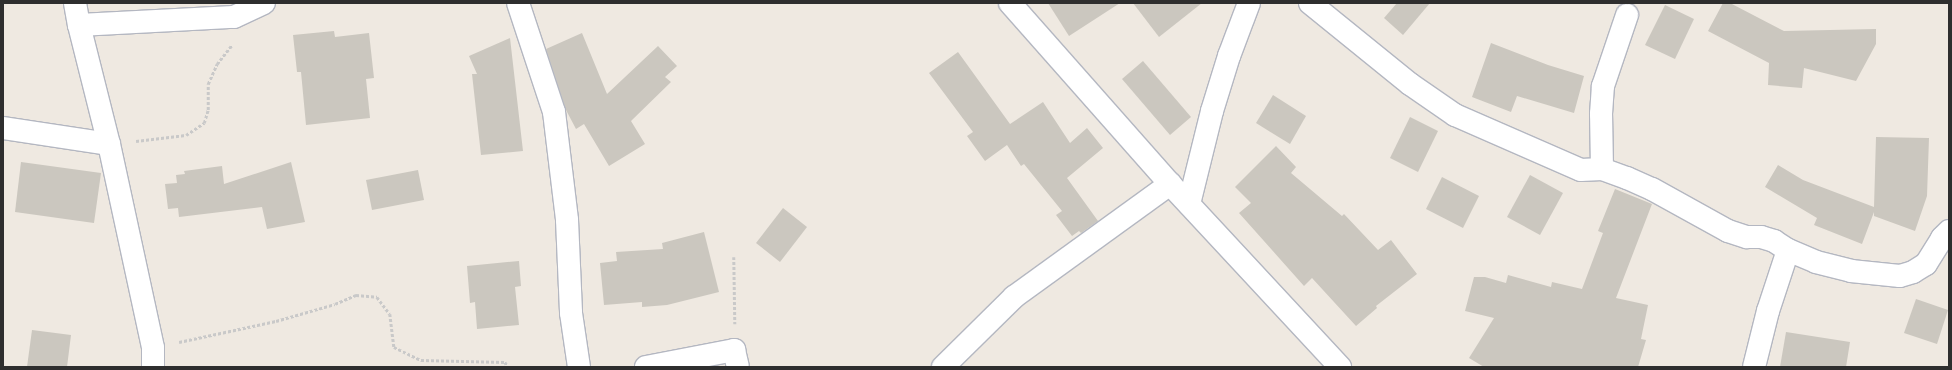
<!DOCTYPE html>
<html>
<head>
<meta charset="utf-8">
<style>
	body { margin:0 }
	#map { position:relative; width:1952px; height:370px; overflow:hidden; background:#efe9e1; font-family:Raleway,sans-serif }
	div>[style] { position:absolute }
	[style*='--x'] { left:calc(var(--x)*1px); top:calc(var(--y)*1px); width:calc(var(--w)*1px); rotate:calc(var(--a)*1deg) }
	.building>* { inset:0; background:#cbc7bf }
	.path>* { height:2.5px; margin-top:-1.25px; transform-origin:0; background:repeating-linear-gradient(90deg,#c9c9c9 0 3px,transparent 0 5px) }
	.roads { filter:drop-shadow(1px 0 #b4b7c1) drop-shadow(-1px 0 #b4b7c1) drop-shadow(0 1px #b4b7c1) drop-shadow(0 -1px #b4b7c1) }
	.minor>* { height:22px; margin:-11px; padding:0 11px; transform-origin:11px; border-radius:11px; background:#fff }
	span { translate:-50% -50%; white-space:nowrap; text-align:center; line-height:1.15; -webkit-text-stroke:4px #fff; paint-order:stroke }
	.frame { position:absolute; inset:0; border:4px solid #2e2e2e; pointer-events:none }
</style>
</head>
<body>
<div id="map">
	<div class="building">
		<div style="clip-path:polygon(1048px 3px,1120px 3px,1069px 36px)"></div>
		<div style="clip-path:polygon(1133px 3px,1202px 3px,1159px 37px)"></div>
		<div style="clip-path:polygon(1397px 3px,1430px 3px,1403px 35px,1384px 18px)"></div>
		<div style="clip-path:polygon(1723px 3px,1730px 3px,1784px 31px,1876px 29px,1876px 44px,1856px 81px,1804px 68px,1802px 88px,1768px 85px,1769px 63px,1708px 31px)"></div>
		<div style="clip-path:polygon(1665px 5px,1694px 19px,1675px 59px,1645px 45px)"></div>
		<div style="clip-path:polygon(334px 31px,335px 37px,369px 33px,374px 78px,366px 79px,370px 118px,306px 125px,301px 72px,297px 72px,293px 35px)"></div>
		<div style="clip-path:polygon(582px 33px,607px 94px,658px 46px,677px 66px,665px 77px,671px 82px,631px 121px,645px 144px,609px 166px,584px 124px,576px 129px,566px 110px,546px 49px)"></div>
		<div style="clip-path:polygon(510px 38px,523px 151px,481px 155px,472px 74px,477px 74px,469px 56px)"></div>
		<div style="clip-path:polygon(1491px 43px,1548px 65px,1584px 76px,1574px 113px,1517px 96px,1511px 112px,1472px 97px)"></div>
		<div style="clip-path:polygon(958px 52px,1010px 124px,1043px 102px,1070px 143px,1087px 128px,1103px 148px,1067px 178px,1098px 221px,1081px 233px,1079px 231px,1072px 236px,1056px 215px,1062px 211px,1024px 164px,1021px 166px,1007px 145px,985px 161px,967px 136px,973px 132px,929px 73px)"></div>
		<div style="clip-path:polygon(1143px 61px,1191px 117px,1170px 135px,1122px 79px)"></div>
		<div style="clip-path:polygon(1273px 95px,1306px 116px,1290px 144px,1256px 123px)"></div>
		<div style="clip-path:polygon(1410px 117px,1438px 131px,1418px 172px,1390px 158px)"></div>
		<div style="clip-path:polygon(1876px 137px,1929px 138px,1927px 196px,1915px 231px,1874px 216px,1874px 212px,1862px 244px,1814px 225px,1817px 218px,1765px 187px,1778px 165px,1803px 180px,1874px 207px)"></div>
		<div style="clip-path:polygon(1276px 146px,1296px 167px,1291px 173px,1342px 216px,1344px 214px,1378px 250px,1391px 240px,1417px 274px,1376px 306px,1377px 308px,1356px 326px,1312px 278px,1304px 286px,1239px 213px,1251px 203px,1235px 187px)"></div>
		<div style="clip-path:polygon(21px 162px,101px 173px,94px 223px,15px 212px)"></div>
		<div style="clip-path:polygon(291px 162px,305px 222px,267px 229px,262px 207px,179px 217px,178px 208px,168px 209px,165px 184px,177px 183px,176px 175px,185px 174px,184px 171px,222px 166px,224px 184px)"></div>
		<div style="clip-path:polygon(418px 170px,424px 200px,372px 210px,366px 180px)"></div>
		<div style="clip-path:polygon(1530px 175px,1563px 193px,1540px 235px,1507px 217px)"></div>
		<div style="clip-path:polygon(1442px 177px,1479px 196px,1463px 228px,1426px 209px)"></div>
		<div style="clip-path:polygon(1615px 189px,1652px 204px,1616px 298px,1648px 305px,1641px 339px,1646px 340px,1638px 367px,1484px 367px,1469px 358px,1494px 318px,1465px 311px,1474px 277px,1485px 277px,1506px 283px,1508px 275px,1551px 287px,1552px 282px,1582px 289px,1603px 233px,1598px 231px)"></div>
		<div style="clip-path:polygon(783px 208px,807px 227px,780px 262px,756px 243px)"></div>
		<div style="clip-path:polygon(704px 232px,719px 292px,667px 305px,642px 307px,642px 302px,604px 305px,600px 263px,617px 261px,616px 252px,663px 249px,662px 243px)"></div>
		<div style="clip-path:polygon(519px 261px,521px 286px,515px 287px,519px 325px,477px 329px,475px 302px,470px 303px,467px 266px)"></div>
		<div style="clip-path:polygon(1916px 299px,1948px 310px,1937px 344px,1904px 333px)"></div>
		<div style="clip-path:polygon(32px 330px,71px 335px,67px 367px,27px 367px)"></div>
		<div style="clip-path:polygon(1786px 332px,1850px 342px,1846px 367px,1780px 367px)"></div>
	</div>
	<div class="path">
		<div style="--x:136;--y:141;--w:50;--a:-6.8"></div>
		<div style="--x:186;--y:135;--w:22;--a:-34"></div>
		<div style="--x:204;--y:123;--w:14;--a:-73"></div>
		<div style="--x:208;--y:110;--w:26;--a:-90"></div>
		<div style="--x:208;--y:84;--w:22;--a:-66"></div>
		<div style="--x:217;--y:64;--w:24;--a:-52"></div>
		<div style="--x:734;--y:257;--w:67;--a:89.1"></div>
		<div style="--x:179;--y:342;--w:99;--a:-12.2"></div>
		<div style="--x:276;--y:321;--w:61;--a:-16.1"></div>
		<div style="--x:335;--y:304;--w:23;--a:-23"></div>
		<div style="--x:356;--y:295;--w:21;--a:5"></div>
		<div style="--x:377;--y:297;--w:21;--a:53"></div>
		<div style="--x:390;--y:314;--w:33;--a:83"></div>
		<div style="--x:394;--y:347;--w:30;--a:26"></div>
		<div style="--x:421;--y:360;--w:84;--a:1.4"></div>
		<div style="--x:505;--y:362;--w:6;--a:59"></div>
	</div>
	<div class="roads">
		<div class="minor">
			<div style="--x:75;--y:3;--w:22;--a:80"></div>
			<div style="--x:79;--y:25;--w:123;--a:75.9"></div>
			<div style="--x:109;--y:144;--w:209;--a:77.8"></div>
			<div style="--x:153;--y:348;--w:19;--a:90"></div>
			<div style="--x:518;--y:3;--w:115;--a:71.7"></div>
			<div style="--x:554;--y:112;--w:109;--a:83.1"></div>
			<div style="--x:567;--y:220;--w:93;--a:87.5"></div>
			<div style="--x:571;--y:313;--w:55;--a:81.6"></div>
			<div style="--x:1010;--y:3;--w:242;--a:48.5"></div>
			<div style="--x:1170;--y:184;--w:250;--a:47.1"></div>
			<div style="--x:1310;--y:3;--w:129;--a:39"></div>
			<div style="--x:1410;--y:84;--w:55;--a:34.6"></div>
			<div style="--x:1455;--y:115;--w:137;--a:23.6"></div>
			<div style="--x:1581;--y:170;--w:21;--a:-3"></div>
			<div style="--x:1602;--y:169;--w:27;--a:20"></div>
			<div style="--x:1627;--y:178;--w:27;--a:24"></div>
			<div style="--x:1652;--y:189;--w:87;--a:28.9"></div>
			<div style="--x:1728;--y:231;--w:20;--a:18"></div>
			<div style="--x:1747;--y:237;--w:14;--a:0"></div>
			<div style="--x:1761;--y:237;--w:14;--a:17"></div>
			<div style="--x:1774;--y:241;--w:17;--a:33"></div>
			<div style="--x:1788;--y:250;--w:30;--a:23"></div>
			<div style="--x:1816;--y:262;--w:36;--a:14"></div>
			<div style="--x:1851;--y:271;--w:49;--a:5.8"></div>
			<div style="--x:1900;--y:276;--w:14;--a:-17"></div>
			<div style="--x:1913;--y:272;--w:15;--a:-32"></div>
			<div style="--x:1926;--y:264;--w:31;--a:-58"></div>
			<div style="--x:1942;--y:238;--w:10;--a:-45"></div>
			<div style="--x:79;--y:25;--w:155;--a:-3"></div>
			<div style="--x:234;--y:17;--w:33;--a:-25"></div>
			<div style="--x:3;--y:128;--w:107;--a:8.6"></div>
			<div style="--x:1602;--y:169;--w:55;--a:-91"></div>
			<div style="--x:1601;--y:114;--w:28;--a:-86"></div>
			<div style="--x:1603;--y:86;--w:75;--a:-71.3"></div>
			<div style="--x:1189;--y:204;--w:96;--a:-76.1"></div>
			<div style="--x:1212;--y:111;--w:58;--a:-72.8"></div>
			<div style="--x:1229;--y:56;--w:57;--a:-69.3"></div>
			<div style="--x:646;--y:367;--w:90;--a:-10.9"></div>
			<div style="--x:734;--y:350;--w:17;--a:77"></div>
			<div style="--x:943;--y:367;--w:100;--a:-44.6"></div>
			<div style="--x:1014;--y:297;--w:193;--a:-35.9"></div>
			<div style="--x:1754;--y:367;--w:58;--a:-76"></div>
			<div style="--x:1768;--y:311;--w:64;--a:-71.8"></div>
		</div>
	</div>
	<div class="frame"></div>
</div>
</body>
</html>
